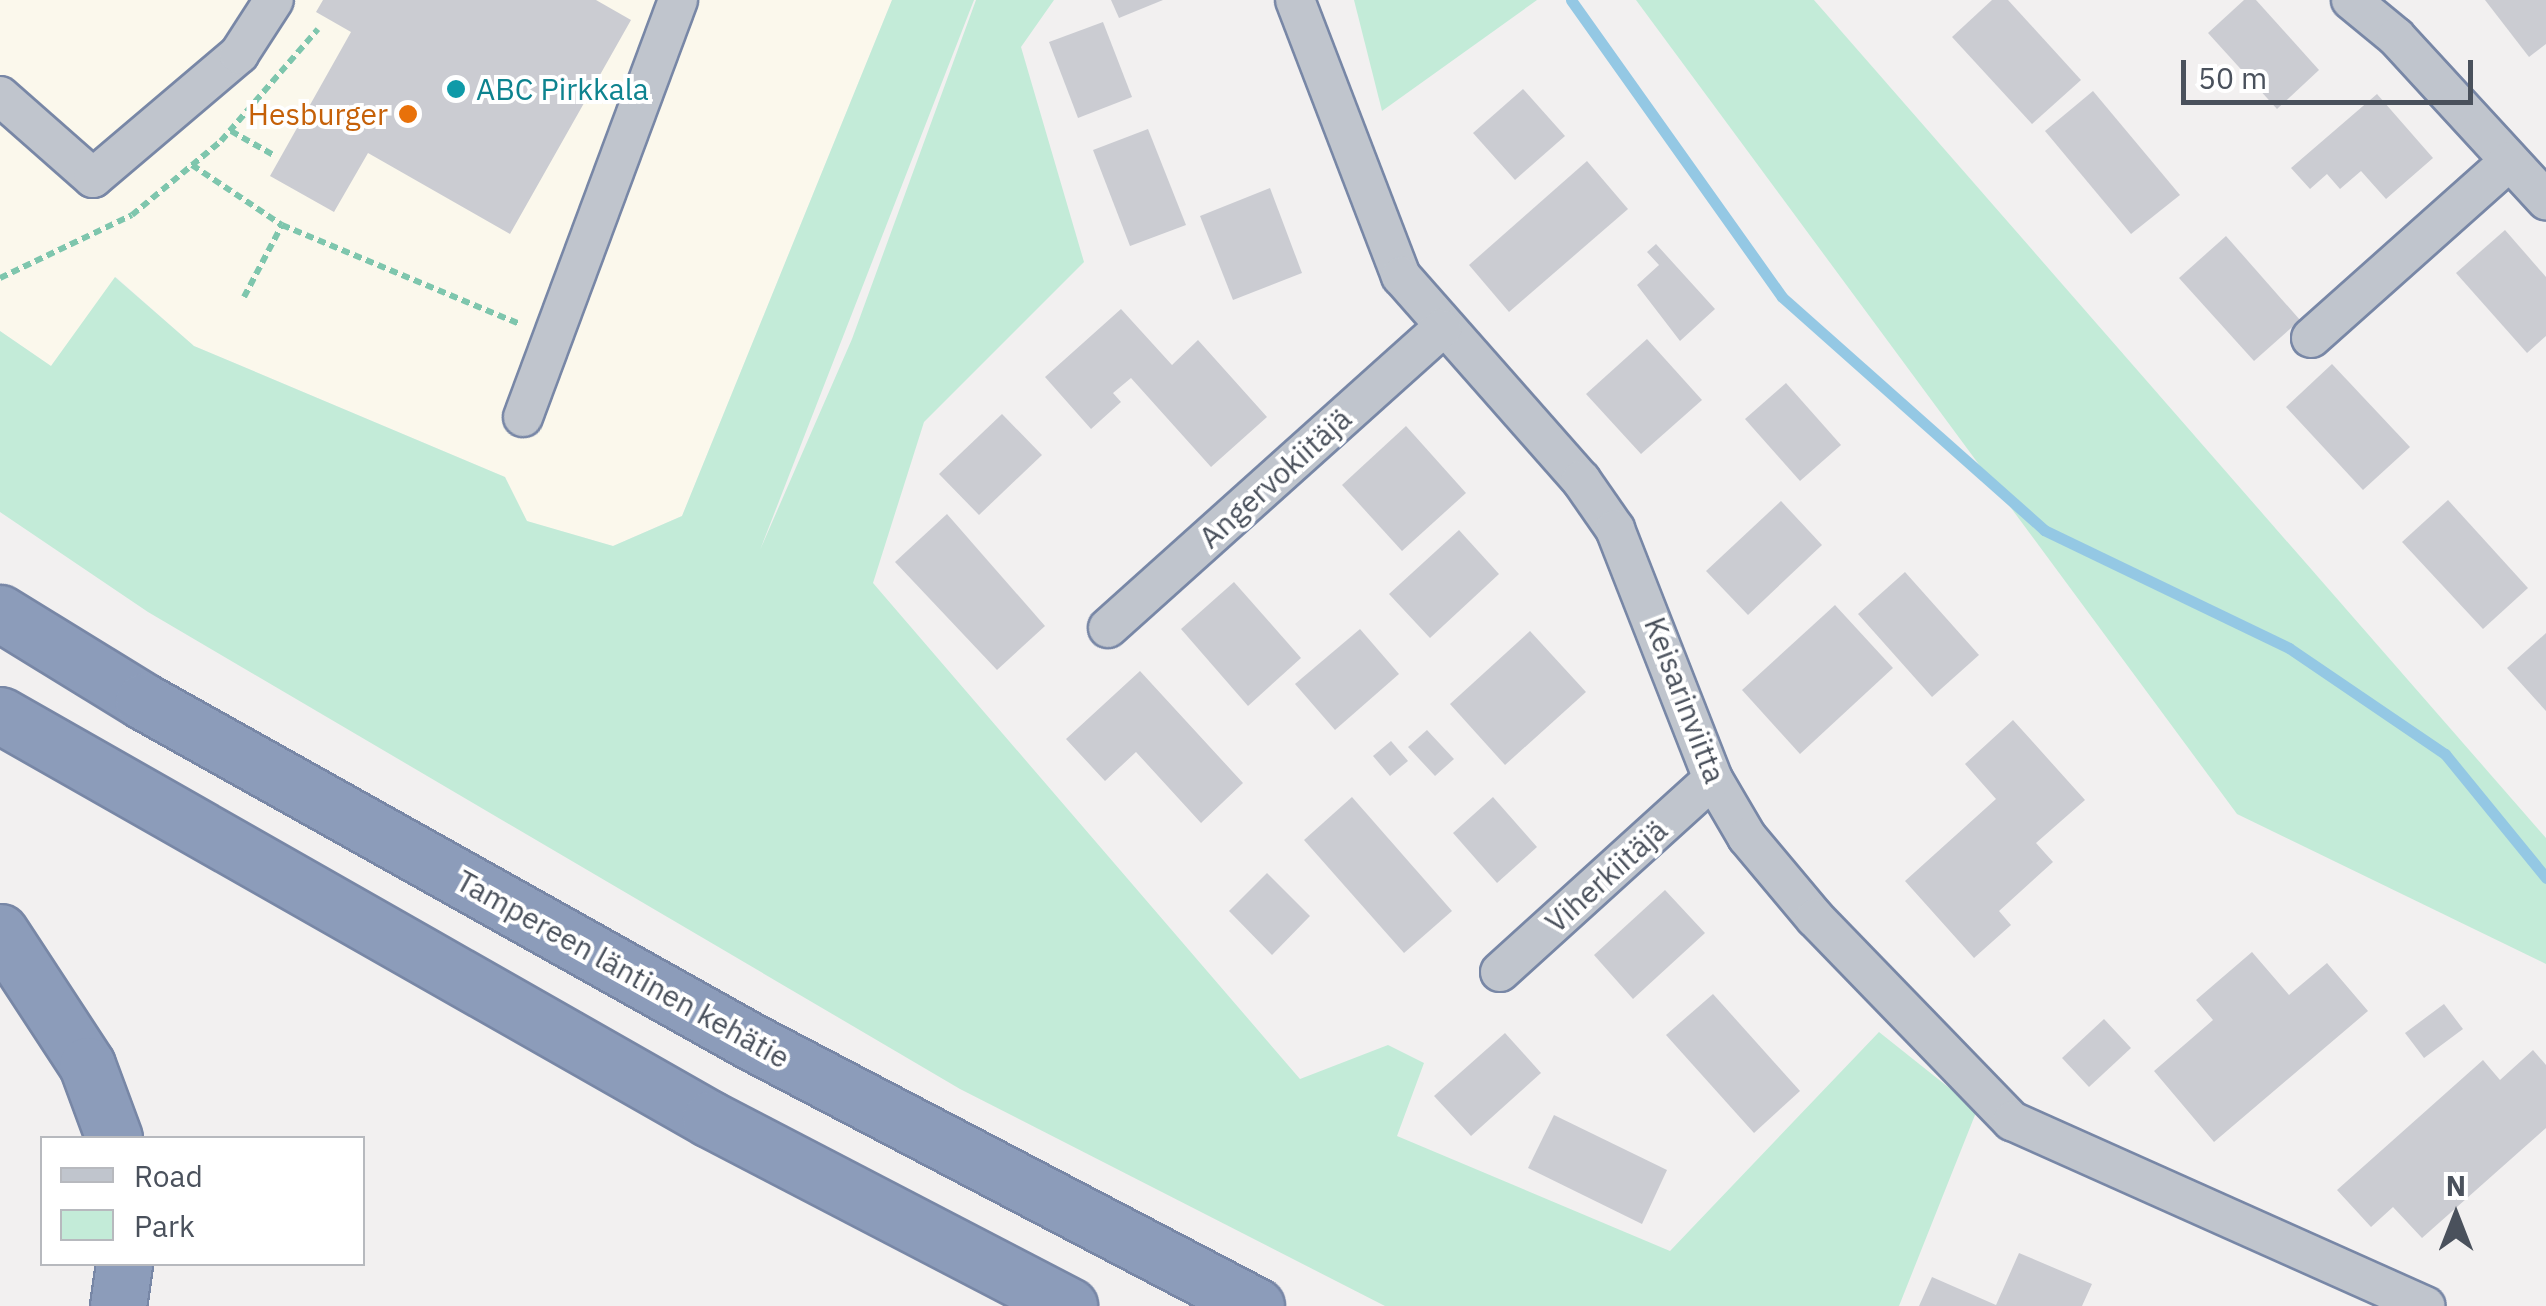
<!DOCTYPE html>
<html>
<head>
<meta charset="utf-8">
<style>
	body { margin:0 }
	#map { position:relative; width:2546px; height:1306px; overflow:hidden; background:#f2f0f0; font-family:"IBM Plex Sans",sans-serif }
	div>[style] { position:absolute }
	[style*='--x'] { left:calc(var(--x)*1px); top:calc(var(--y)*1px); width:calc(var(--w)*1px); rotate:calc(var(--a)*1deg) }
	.commercial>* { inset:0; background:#fbf8ec }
	.green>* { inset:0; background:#c3ebd8 }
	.stream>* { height:11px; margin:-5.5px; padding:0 5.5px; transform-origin:5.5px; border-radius:5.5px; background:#94c8e4 }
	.building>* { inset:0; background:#cbccd2 }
	.path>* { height:6px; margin-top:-3px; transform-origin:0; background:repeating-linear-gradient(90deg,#7ec6ad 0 8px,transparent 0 13px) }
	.roads { filter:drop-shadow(2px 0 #7887a6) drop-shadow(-2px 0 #7887a6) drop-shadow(0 2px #7887a6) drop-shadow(0 -2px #7887a6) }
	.minor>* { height:38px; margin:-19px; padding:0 19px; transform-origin:19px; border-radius:19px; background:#c0c5cd }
	.highway>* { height:55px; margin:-27.5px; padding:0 27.5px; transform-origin:27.5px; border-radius:27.5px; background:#8c9cba }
	.dots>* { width:28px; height:28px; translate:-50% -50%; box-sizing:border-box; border:5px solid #fff; border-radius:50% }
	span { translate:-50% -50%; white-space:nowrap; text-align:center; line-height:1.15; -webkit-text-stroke:8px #fff; paint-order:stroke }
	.culture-label { font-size:30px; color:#0d838f }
	.left { translate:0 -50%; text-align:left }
	.food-label { font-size:30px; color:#c56008 }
	.right { translate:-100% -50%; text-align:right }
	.street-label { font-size:30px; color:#4a515c }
	.legend { position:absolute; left:40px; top:1136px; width:325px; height:130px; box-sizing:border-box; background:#fff; border:2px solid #b7b9be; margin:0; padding:12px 18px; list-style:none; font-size:30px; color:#4a515c }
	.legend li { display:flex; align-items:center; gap:20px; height:50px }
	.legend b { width:50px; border:2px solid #b7b9be }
	.north { position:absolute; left:2406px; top:1166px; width:100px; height:100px; -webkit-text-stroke:8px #fff; paint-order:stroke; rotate:0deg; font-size:28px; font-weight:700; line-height:40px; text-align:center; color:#4a515c }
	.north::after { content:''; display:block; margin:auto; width:35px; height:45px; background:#4a515c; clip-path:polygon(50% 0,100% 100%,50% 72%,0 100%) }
	.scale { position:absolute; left:2181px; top:60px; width:292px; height:45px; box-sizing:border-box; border:5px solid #4a515c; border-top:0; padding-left:12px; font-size:30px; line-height:35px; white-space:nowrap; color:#4a515c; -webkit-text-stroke:8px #fff; paint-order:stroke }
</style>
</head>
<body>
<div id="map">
	<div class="commercial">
		<div style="clip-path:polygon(0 0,892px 0,682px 516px,613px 546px,526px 521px,505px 477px,194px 346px,116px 277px,51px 366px,0 331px)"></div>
	</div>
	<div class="green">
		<div style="clip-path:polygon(892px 0,974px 0,760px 550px,852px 339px,976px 0,1054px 0,1021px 47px,1084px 262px,924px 422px,873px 583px,1300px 1079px,1388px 1045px,1424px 1063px,1397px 1136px,1670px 1251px,1879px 1032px,1977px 1110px,1899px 1306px,1385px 1306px,960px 1089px,148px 612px,0 512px,0 331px,51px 366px,115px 277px,194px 346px,505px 477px,527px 521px,613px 546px,682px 516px)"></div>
		<div style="clip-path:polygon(1354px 0,1537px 0,1382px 111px)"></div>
		<div style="clip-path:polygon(1636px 0,1814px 0,2546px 838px,2546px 964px,2237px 814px)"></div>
	</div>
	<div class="stream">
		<div style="--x:1571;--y:0;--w:364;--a:54.6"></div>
		<div style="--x:1782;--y:297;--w:351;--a:41.6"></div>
		<div style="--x:2044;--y:530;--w:272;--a:25.7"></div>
		<div style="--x:2289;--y:648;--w:189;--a:34.2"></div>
		<div style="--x:2445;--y:754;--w:160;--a:50.8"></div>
	</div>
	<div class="building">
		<div style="clip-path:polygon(323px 0,596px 0,631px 20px,510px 234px,368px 153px,334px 212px,270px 176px,351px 32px,316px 12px)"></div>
		<div style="clip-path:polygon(1111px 0,1163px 0,1119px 18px)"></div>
		<div style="clip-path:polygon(1992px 0,2008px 0,2081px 80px,2032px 124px,1952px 37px)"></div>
		<div style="clip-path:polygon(2244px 0,2256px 0,2319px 70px,2277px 109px,2208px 33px)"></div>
		<div style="clip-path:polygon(2485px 0,2546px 0,2546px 44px,2529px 57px)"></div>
		<div style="clip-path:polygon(1103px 22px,1132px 97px,1078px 118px,1049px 42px)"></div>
		<div style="clip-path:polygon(1523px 89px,1565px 136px,1515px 180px,1473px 133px)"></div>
		<div style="clip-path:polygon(2093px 91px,2180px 195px,2131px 234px,2045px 131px)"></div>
		<div style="clip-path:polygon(2377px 94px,2433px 158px,2386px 199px,2361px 171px,2340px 189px,2327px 174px,2310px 189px,2291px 168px)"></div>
		<div style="clip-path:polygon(1148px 129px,1186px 225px,1130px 246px,1093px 150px)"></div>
		<div style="clip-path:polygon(1587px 161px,1628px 209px,1509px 312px,1469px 265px)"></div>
		<div style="clip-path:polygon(1270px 188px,1302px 273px,1233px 300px,1200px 216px)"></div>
		<div style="clip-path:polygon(2505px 230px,2546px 277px,2546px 336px,2527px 353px,2456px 273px)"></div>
		<div style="clip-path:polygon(2226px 236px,2300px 320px,2254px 361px,2179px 278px)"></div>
		<div style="clip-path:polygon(1656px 244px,1715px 309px,1680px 341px,1637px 285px,1659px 265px,1647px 252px)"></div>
		<div style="clip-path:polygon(1121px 309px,1172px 365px,1198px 340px,1267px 417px,1211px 467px,1131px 378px,1113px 393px,1121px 402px,1091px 429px,1045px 377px)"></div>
		<div style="clip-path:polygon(1647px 339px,1702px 400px,1641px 454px,1586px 394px)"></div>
		<div style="clip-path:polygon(2332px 364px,2410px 447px,2363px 490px,2286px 407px)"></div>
		<div style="clip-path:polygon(1786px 383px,1841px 445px,1800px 481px,1745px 419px)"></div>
		<div style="clip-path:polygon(1002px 414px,1042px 455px,979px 515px,939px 474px)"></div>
		<div style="clip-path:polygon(1406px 426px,1466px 493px,1402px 551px,1342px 485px)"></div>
		<div style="clip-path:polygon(2448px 500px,2528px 588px,2483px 629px,2402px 542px)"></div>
		<div style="clip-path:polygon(1781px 501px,1822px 545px,1748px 615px,1706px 571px)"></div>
		<div style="clip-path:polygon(947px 514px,1045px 626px,997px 670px,895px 562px)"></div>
		<div style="clip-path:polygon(1459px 530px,1499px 574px,1430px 638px,1389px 594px)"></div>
		<div style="clip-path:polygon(1905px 572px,1979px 655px,1932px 697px,1858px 614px)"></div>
		<div style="clip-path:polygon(1234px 582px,1301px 658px,1248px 706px,1181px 629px)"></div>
		<div style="clip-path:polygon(1835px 605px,1893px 668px,1800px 754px,1742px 690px)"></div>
		<div style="clip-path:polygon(1360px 629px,1399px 674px,1335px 730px,1295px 684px)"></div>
		<div style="clip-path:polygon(1530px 631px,1586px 692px,1505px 765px,1450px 704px)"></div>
		<div style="clip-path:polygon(2546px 633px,2546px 711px,2507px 668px)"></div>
		<div style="clip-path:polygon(1140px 671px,1243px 783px,1201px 823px,1136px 752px,1105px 781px,1066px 739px)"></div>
		<div style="clip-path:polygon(2013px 720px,2085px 800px,2036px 843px,2053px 862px,1999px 911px,2011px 925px,1974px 958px,1905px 881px,1996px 799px,1965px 764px)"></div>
		<div style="clip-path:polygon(1427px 730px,1454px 759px,1435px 776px,1408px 747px)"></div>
		<div style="clip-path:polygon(1391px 741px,1408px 761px,1390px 776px,1373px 756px)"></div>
		<div style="clip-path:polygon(1352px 797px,1452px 911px,1404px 953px,1304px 840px)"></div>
		<div style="clip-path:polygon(1493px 797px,1537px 847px,1497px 883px,1453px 833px)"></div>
		<div style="clip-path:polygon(1267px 873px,1310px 916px,1272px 955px,1229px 911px)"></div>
		<div style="clip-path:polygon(1665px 890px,1705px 933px,1633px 999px,1594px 955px)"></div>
		<div style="clip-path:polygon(2252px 952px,2289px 995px,2327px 963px,2368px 1011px,2214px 1142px,2154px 1071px,2213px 1020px,2196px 1000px)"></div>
		<div style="clip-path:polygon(1713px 994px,1800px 1091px,1754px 1133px,1666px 1035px)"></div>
		<div style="clip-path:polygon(2444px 1004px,2463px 1029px,2424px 1058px,2405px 1033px)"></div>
		<div style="clip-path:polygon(2104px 1019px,2131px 1048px,2089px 1087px,2062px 1058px)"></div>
		<div style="clip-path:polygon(1505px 1033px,1541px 1073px,1471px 1136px,1434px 1096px)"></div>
		<div style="clip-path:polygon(2533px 1050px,2546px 1065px,2546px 1128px,2422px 1238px,2393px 1207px,2371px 1227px,2337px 1190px,2483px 1060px,2500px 1080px)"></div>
		<div style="clip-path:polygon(1554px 1115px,1667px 1170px,1642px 1224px,1528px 1168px)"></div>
		<div style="clip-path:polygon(2019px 1253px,2092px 1284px,2082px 1306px,1919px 1306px,1932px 1277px,1996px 1305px)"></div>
	</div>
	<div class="path">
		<div style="--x:231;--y:131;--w:51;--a:29.6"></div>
		<div style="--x:192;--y:165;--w:108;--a:33.7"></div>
		<div style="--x:282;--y:225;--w:256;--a:22.6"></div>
		<div style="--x:0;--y:278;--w:146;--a:-25.5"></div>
		<div style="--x:132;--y:215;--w:116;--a:-39.7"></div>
		<div style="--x:221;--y:141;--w:148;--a:-49.1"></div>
		<div style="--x:244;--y:297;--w:81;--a:-62.2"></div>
	</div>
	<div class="roads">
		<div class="minor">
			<div style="--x:1295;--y:0;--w:296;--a:69"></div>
			<div style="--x:1401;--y:276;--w:272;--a:48.6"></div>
			<div style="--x:1581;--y:480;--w:60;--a:55.2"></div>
			<div style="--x:1615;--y:529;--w:269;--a:68.6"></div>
			<div style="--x:1713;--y:779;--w:67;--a:59.6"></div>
			<div style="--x:1747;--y:837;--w:106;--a:50"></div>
			<div style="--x:1815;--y:918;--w:283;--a:45.9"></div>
			<div style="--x:2012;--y:1121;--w:453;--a:24.1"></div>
			<div style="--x:2351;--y:0;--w:58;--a:39.4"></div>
			<div style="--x:2396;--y:37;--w:222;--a:47.4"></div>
			<div style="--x:0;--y:96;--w:124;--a:41.4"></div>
			<div style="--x:93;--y:178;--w:192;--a:-40.3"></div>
			<div style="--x:239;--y:54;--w:64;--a:-57.1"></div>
			<div style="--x:2311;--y:338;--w:266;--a:-41.7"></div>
			<div style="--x:523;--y:417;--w:445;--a:-69.6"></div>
			<div style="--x:1108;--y:628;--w:448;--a:-41.9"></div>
			<div style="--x:1500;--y:972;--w:287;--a:-42.2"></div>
		</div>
		<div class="highway">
			<div style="--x:0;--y:613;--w:168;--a:31.6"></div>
			<div style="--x:143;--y:701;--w:698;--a:29.25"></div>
			<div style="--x:752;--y:1042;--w:569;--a:27.65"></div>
			<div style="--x:0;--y:715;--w:817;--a:29.64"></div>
			<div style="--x:710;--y:1119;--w:405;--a:27.5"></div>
			<div style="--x:0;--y:932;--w:159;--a:56.8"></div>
			<div style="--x:87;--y:1065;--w:78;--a:69.7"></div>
			<div style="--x:118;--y:1306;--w:42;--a:-81.9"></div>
		</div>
	</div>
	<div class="dots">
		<div style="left:456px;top:89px;background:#0f9aa8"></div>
		<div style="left:408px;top:114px;background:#e8710a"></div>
	</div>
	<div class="culture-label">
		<span class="left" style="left:476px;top:89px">ABC Pirkkala</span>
	</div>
	<div class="food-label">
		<span class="right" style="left:388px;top:114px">Hesburger</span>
	</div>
	<div class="street-label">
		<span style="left:1275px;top:478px;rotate:-42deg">Angervokiitäjä</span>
		<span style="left:1685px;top:700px;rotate:69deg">Keisarinviitta</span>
		<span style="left:1606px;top:876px;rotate:-42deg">Viherkiitäjä</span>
		<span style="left:623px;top:969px;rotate:29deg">Tampereen läntinen kehätie</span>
	</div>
	<ul class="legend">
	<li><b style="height:12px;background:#c0c5cd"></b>Road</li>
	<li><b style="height:28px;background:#c3ebd8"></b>Park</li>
	</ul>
	<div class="north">N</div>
	<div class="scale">50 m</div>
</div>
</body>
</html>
